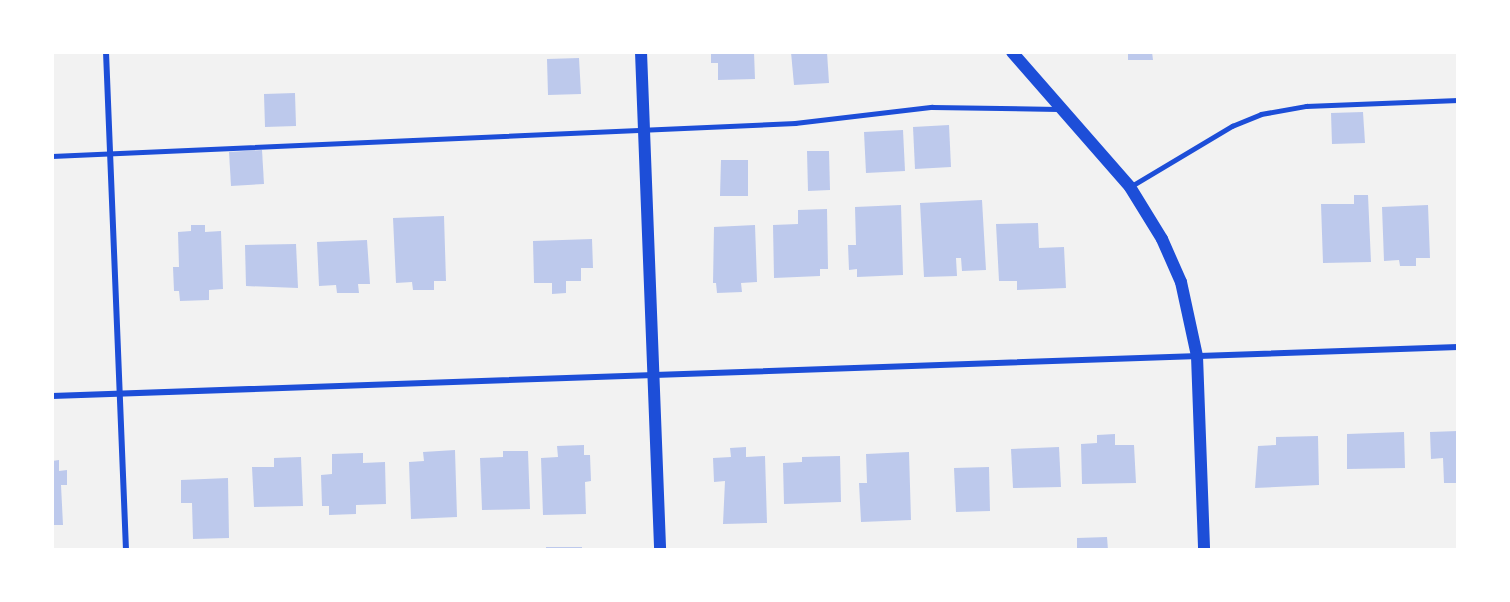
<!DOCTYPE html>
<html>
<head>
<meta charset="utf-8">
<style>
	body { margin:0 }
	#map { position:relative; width:1510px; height:602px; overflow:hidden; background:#f2f2f2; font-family:"DM Sans",sans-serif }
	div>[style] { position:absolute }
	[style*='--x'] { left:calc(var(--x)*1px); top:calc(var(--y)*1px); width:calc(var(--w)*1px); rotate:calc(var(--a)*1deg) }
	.building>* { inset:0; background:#bdc9ec }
	.service>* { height:4.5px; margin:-2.25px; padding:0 2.25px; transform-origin:2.25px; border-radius:2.25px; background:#1d4ed8 }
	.minor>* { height:6px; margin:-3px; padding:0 3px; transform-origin:3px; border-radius:3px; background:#1d4ed8 }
	.secondary>* { height:12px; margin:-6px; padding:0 6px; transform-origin:6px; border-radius:6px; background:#1d4ed8 }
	span { translate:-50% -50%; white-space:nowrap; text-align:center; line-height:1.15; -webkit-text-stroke:6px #fff; paint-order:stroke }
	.frame { position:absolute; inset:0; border:54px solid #fff; pointer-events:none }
</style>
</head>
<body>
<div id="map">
	<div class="building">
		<div style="clip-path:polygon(711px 52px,754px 52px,755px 79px,718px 80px,718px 63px,711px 63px)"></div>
		<div style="clip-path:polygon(791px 52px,827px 52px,829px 83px,794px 85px)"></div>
		<div style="clip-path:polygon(1128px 52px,1152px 52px,1153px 60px,1128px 60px)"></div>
		<div style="clip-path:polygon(579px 58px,581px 94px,548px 95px,547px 59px)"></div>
		<div style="clip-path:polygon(295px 93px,296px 126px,265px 127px,264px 94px)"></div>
		<div style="clip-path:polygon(1363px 112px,1365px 143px,1332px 144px,1331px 113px)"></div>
		<div style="clip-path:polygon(949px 125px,951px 167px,915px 169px,913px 127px)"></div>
		<div style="clip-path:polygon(903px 130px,905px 171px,866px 173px,864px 132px)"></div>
		<div style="clip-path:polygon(262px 150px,264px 184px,231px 186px,229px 152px)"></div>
		<div style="clip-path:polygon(807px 151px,829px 151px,830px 190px,808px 191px)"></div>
		<div style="clip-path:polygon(721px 160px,748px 160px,748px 196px,720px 196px)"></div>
		<div style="clip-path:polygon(1354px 195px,1368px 195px,1371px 262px,1323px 263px,1321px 204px,1354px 204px)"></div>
		<div style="clip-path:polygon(982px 200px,986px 270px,962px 271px,961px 258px,956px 258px,957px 276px,924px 277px,920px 203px)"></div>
		<div style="clip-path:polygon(901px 205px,903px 275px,857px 277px,857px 269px,849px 270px,848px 245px,856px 245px,855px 207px)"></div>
		<div style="clip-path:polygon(1428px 205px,1430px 258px,1416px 258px,1416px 266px,1400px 266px,1399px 260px,1384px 261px,1382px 207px)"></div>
		<div style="clip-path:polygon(827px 209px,828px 269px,820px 269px,820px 276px,774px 278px,773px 225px,798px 224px,798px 210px)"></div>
		<div style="clip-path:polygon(444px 216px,446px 281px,434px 281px,434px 290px,413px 290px,412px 282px,396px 283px,393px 218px)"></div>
		<div style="clip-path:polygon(1038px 223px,1039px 248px,1064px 247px,1066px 288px,1017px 290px,1017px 281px,999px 281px,996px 224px)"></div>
		<div style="clip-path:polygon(191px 225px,205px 225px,205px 232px,221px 231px,223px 289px,209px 290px,209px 300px,180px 301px,179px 291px,174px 291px,173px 267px,179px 267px,178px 232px,191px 231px)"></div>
		<div style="clip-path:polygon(755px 225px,757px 282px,741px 283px,742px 292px,717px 293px,716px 283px,713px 283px,714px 227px)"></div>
		<div style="clip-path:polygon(592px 239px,593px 268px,581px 268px,581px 281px,566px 281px,566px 293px,552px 294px,552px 283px,534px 283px,533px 241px)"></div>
		<div style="clip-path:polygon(367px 240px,370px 284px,358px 284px,359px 293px,337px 293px,336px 285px,319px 286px,317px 242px)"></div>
		<div style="clip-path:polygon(296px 244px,298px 288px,246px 286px,245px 245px)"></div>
		<div style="clip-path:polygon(1458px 431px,1458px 483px,1444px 483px,1443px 458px,1431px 459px,1430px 432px)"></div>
		<div style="clip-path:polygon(1404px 432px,1405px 468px,1347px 469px,1347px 434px)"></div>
		<div style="clip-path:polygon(1115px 434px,1115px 445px,1134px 445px,1136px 483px,1082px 484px,1081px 444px,1097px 443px,1097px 435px)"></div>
		<div style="clip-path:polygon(1318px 436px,1319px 485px,1255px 488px,1258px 446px,1276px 445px,1276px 437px)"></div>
		<div style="clip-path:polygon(584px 445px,584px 455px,590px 455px,591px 481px,585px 482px,586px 514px,543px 515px,541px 458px,558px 457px,557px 446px)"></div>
		<div style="clip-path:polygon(746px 447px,746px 457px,765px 456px,767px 523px,723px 524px,725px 481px,714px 482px,713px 458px,731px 457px,730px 448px)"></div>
		<div style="clip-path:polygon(1059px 447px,1061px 487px,1013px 488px,1011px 449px)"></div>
		<div style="clip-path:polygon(455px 450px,457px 517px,411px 519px,409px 462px,424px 461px,423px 452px)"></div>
		<div style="clip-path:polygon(503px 451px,528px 451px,530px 509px,482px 510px,480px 458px,503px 457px)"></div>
		<div style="clip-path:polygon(909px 452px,911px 520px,861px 522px,859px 483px,867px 483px,866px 454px)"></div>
		<div style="clip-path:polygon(363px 453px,363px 463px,385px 462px,386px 504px,356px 505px,356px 514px,329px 515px,329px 506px,322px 506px,321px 475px,332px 474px,332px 454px)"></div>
		<div style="clip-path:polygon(840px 456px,841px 502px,784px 504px,783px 463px,802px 462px,802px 457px)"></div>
		<div style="clip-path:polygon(301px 457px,303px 506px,254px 507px,252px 467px,274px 467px,274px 458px)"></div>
		<div style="clip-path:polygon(59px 460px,59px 471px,67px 470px,67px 485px,61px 485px,63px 525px,52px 525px,52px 461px)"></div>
		<div style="clip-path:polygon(989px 467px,990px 511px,956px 512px,954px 468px)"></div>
		<div style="clip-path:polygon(228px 478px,229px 538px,193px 539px,192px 503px,181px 503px,181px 480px)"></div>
		<div style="clip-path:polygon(1107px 537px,1108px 550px,1077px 550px,1077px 538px)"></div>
		<div style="clip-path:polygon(546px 547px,582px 547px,582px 550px,546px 550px)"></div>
	</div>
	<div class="service">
		<div style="--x:52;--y:156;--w:744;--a:-2.54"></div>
		<div style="--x:795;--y:123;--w:138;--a:-6.7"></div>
		<div style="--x:932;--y:107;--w:126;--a:0.9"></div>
		<div style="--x:1130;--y:187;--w:119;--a:-30.9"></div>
		<div style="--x:1232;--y:126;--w:31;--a:-22"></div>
		<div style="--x:1261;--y:114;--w:46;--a:-10.1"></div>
		<div style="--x:1306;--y:106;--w:152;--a:-2.3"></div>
	</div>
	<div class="minor">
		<div style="--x:106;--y:52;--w:498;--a:87.7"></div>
		<div style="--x:52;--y:396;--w:1407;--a:-2"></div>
	</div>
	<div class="secondary">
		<div style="--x:641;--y:52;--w:498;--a:87.8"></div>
		<div style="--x:1012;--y:52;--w:179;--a:48.8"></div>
		<div style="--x:1130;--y:187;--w:61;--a:58.4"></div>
		<div style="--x:1162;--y:239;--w:47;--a:66.2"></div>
		<div style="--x:1181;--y:282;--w:76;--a:77.8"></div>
		<div style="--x:1197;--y:356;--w:194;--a:87.9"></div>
	</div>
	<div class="frame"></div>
</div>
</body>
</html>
